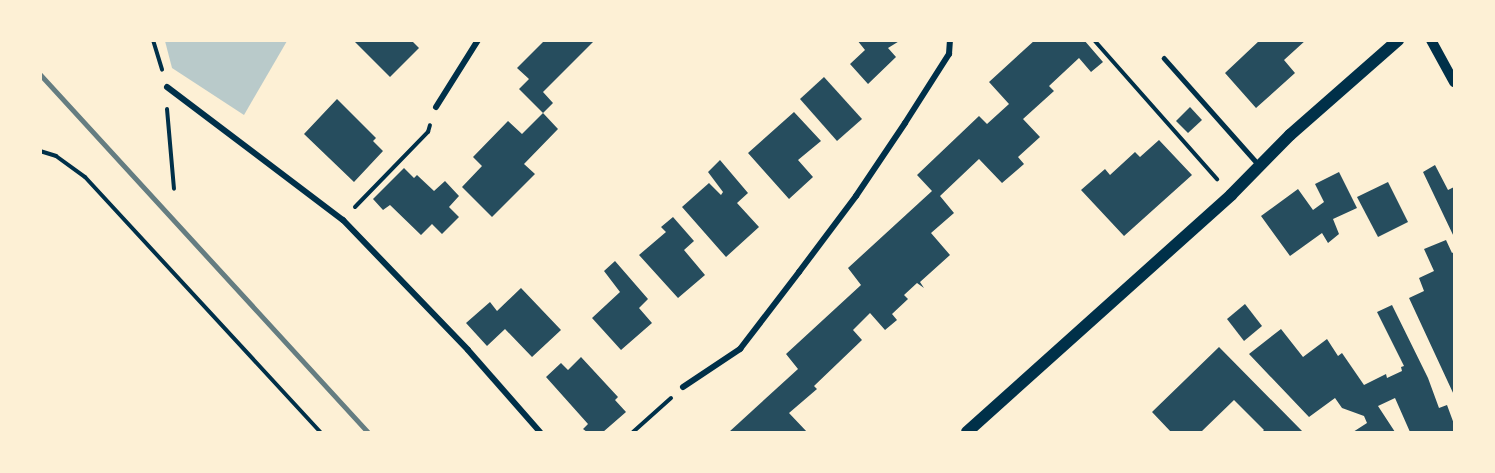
<!DOCTYPE html>
<html>
<head>
<meta charset="utf-8">
<style>
	body { margin:0 }
	#map { position:relative; width:1495px; height:473px; overflow:hidden; background:#fdf0d5; font-family:"Crimson Pro",serif }
	div>[style] { position:absolute }
	[style*='--x'] { left:calc(var(--x)*1px); top:calc(var(--y)*1px); width:calc(var(--w)*1px); rotate:calc(var(--a)*1deg) }
	.green>* { inset:0; background:#b9caca }
	.building>* { inset:0; background:#264d5e }
	.path>* { height:4px; margin:-2px; padding:0 2px; transform-origin:2px; border-radius:2px; background:#003049 }
	.service>* { height:4.5px; margin:-2.25px; padding:0 2.25px; transform-origin:2.25px; border-radius:2.25px; background:#003049 }
	.minor>* { height:6px; margin:-3px; padding:0 3px; transform-origin:3px; border-radius:3px; background:#003049 }
	.tertiary>* { height:10px; margin:-5px; padding:0 5px; transform-origin:5px; border-radius:5px; background:#003049 }
	.secondary>* { height:12px; margin:-6px; padding:0 6px; transform-origin:6px; border-radius:6px; background:#003049 }
	.rail>* { height:4.5px; margin:-2.25px; padding:0 2.25px; transform-origin:2.25px; border-radius:2.25px; background:#657d81 }
	span { translate:-50% -50%; white-space:nowrap; text-align:center; line-height:1.15; -webkit-text-stroke:4.5px #fdf0d5; paint-order:stroke }
	.frame { position:absolute; inset:0; border:42px solid #fdf0d5; pointer-events:none }
</style>
</head>
<body>
<div id="map">
	<div class="green">
		<div style="clip-path:polygon(165px 41px,165px 40px,287px 41px,244px 115px,172px 68px)"></div>
	</div>
	<div class="building">
		<div style="clip-path:polygon(353px 40px,411px 40px,419px 48px,390px 77px)"></div>
		<div style="clip-path:polygon(545px 40px,595px 40px,543px 92px,553px 103px,543px 113px,519px 89px,529px 79px,517px 68px)"></div>
		<div style="clip-path:polygon(857px 40px,901px 40px,888px 48px,896px 57px,868px 84px,850px 64px,865px 50px)"></div>
		<div style="clip-path:polygon(1035px 40px,1084px 40px,1103px 62px,1091px 72px,1079px 58px,1049px 86px,1054px 91px,1023px 119px,1040px 137px,1018px 157px,1024px 164px,1002px 183px,979px 159px,940px 196px,954px 213px,931px 233px,950px 255px,920px 282px,924px 288px,917px 283px,904px 295px,908px 299px,892px 314px,897px 320px,885px 330px,870px 313px,853px 330px,862px 340px,814px 386px,817px 389px,789px 413px,807px 432px,729px 432px,798px 369px,786px 354px,861px 285px,848px 268px,932px 191px,917px 175px,979px 116px,987px 124px,1009px 104px,989px 82px)"></div>
		<div style="clip-path:polygon(1260px 40px,1306px 40px,1284px 60px,1295px 73px,1256px 108px,1225px 73px)"></div>
		<div style="clip-path:polygon(824px 77px,862px 119px,837px 141px,800px 99px)"></div>
		<div style="clip-path:polygon(337px 99px,376px 138px,373px 141px,383px 151px,354px 182px,304px 134px)"></div>
		<div style="clip-path:polygon(1190px 107px,1202px 120px,1188px 133px,1176px 121px)"></div>
		<div style="clip-path:polygon(794px 112px,821px 141px,798px 160px,813px 177px,789px 199px,748px 153px)"></div>
		<div style="clip-path:polygon(543px 113px,558px 129px,524px 164px,535px 174px,492px 217px,462px 187px,482px 166px,473px 157px,508px 121px,522px 134px)"></div>
		<div style="clip-path:polygon(1159px 140px,1192px 175px,1124px 236px,1081px 190px,1105px 169px,1110px 175px,1135px 152px,1140px 157px)"></div>
		<div style="clip-path:polygon(720px 160px,748px 193px,737px 203px,759px 227px,726px 257px,682px 207px,709px 183px,721px 195px,723px 192px,708px 172px)"></div>
		<div style="clip-path:polygon(1435px 165px,1448px 190px,1454px 187px,1454px 237px,1423px 172px)"></div>
		<div style="clip-path:polygon(404px 168px,414px 178px,417px 175px,434px 191px,445px 181px,459px 196px,449px 207px,459px 217px,442px 234px,432px 224px,421px 235px,390px 205px,383px 210px,373px 199px)"></div>
		<div style="clip-path:polygon(1339px 172px,1357px 208px,1333px 219px,1339px 234px,1328px 243px,1322px 233px,1290px 256px,1261px 216px,1298px 189px,1313px 210px,1324px 202px,1315px 184px)"></div>
		<div style="clip-path:polygon(1388px 182px,1408px 222px,1378px 237px,1357px 197px)"></div>
		<div style="clip-path:polygon(673px 217px,694px 241px,684px 250px,705px 275px,678px 298px,639px 255px,666px 232px,661px 227px)"></div>
		<div style="clip-path:polygon(1446px 240px,1452px 253px,1454px 252px,1454px 395px,1409px 298px,1424px 291px,1419px 278px,1434px 271px,1424px 249px)"></div>
		<div style="clip-path:polygon(615px 261px,648px 299px,639px 308px,652px 323px,621px 350px,592px 318px,620px 292px,604px 271px)"></div>
		<div style="clip-path:polygon(521px 288px,561px 330px,532px 357px,505px 329px,487px 346px,466px 323px,490px 302px,497px 311px)"></div>
		<div style="clip-path:polygon(1245px 304px,1262px 326px,1244px 341px,1227px 319px)"></div>
		<div style="clip-path:polygon(1392px 305px,1428px 378px,1439px 408px,1447px 405px,1454px 424px,1454px 432px,1410px 432px,1395px 398px,1378px 406px,1395px 432px,1353px 432px,1367px 423px,1364px 416px,1342px 408px,1335px 398px,1309px 417px,1249px 354px,1281px 329px,1303px 357px,1327px 339px,1338px 356px,1342px 353px,1364px 385px,1386px 374px,1387px 378px,1402px 371px,1401px 367px,1404px 366px,1377px 312px)"></div>
		<div style="clip-path:polygon(1219px 347px,1303px 432px,1262px 432px,1264px 430px,1234px 400px,1201px 432px,1171px 432px,1152px 412px)"></div>
		<div style="clip-path:polygon(581px 357px,618px 397px,615px 400px,626px 412px,603px 432px,587px 432px,583px 429px,588px 424px,546px 377px,561px 363px,568px 370px)"></div>
	</div>
	<div class="path">
		<div style="--x:153;--y:40;--w:31;--a:73"></div>
		<div style="--x:1094;--y:40;--w:186;--a:48.5"></div>
		<div style="--x:167;--y:109;--w:80;--a:85"></div>
		<div style="--x:40;--y:151;--w:17;--a:17"></div>
		<div style="--x:56;--y:156;--w:36;--a:36"></div>
		<div style="--x:85;--y:177;--w:347;--a:47.3"></div>
		<div style="--x:355;--y:207;--w:105;--a:-45.8"></div>
		<div style="--x:428;--y:132;--w:7;--a:-74"></div>
		<div style="--x:633;--y:432;--w:51;--a:-41.8"></div>
	</div>
	<div class="service">
		<div style="--x:1164;--y:58;--w:142;--a:48.4"></div>
	</div>
	<div class="minor">
		<div style="--x:167;--y:87;--w:221;--a:37.1"></div>
		<div style="--x:343;--y:220;--w:180;--a:46.1"></div>
		<div style="--x:468;--y:350;--w:109;--a:48.7"></div>
		<div style="--x:436;--y:107;--w:79;--a:-57.9"></div>
		<div style="--x:683;--y:387;--w:69;--a:-33.7"></div>
		<div style="--x:740;--y:349;--w:97;--a:-52.5"></div>
		<div style="--x:799;--y:272;--w:95;--a:-53.1"></div>
		<div style="--x:856;--y:196;--w:88;--a:-56.1"></div>
		<div style="--x:905;--y:123;--w:82;--a:-57.5"></div>
		<div style="--x:949;--y:54;--w:14;--a:-86"></div>
	</div>
	<div class="tertiary">
		<div style="--x:1431;--y:40;--w:48;--a:61.3"></div>
	</div>
	<div class="secondary">
		<div style="--x:967;--y:432;--w:355;--a:-41.9"></div>
		<div style="--x:1231;--y:195;--w:84;--a:-45.5"></div>
		<div style="--x:1290;--y:135;--w:144;--a:-41.3"></div>
	</div>
	<div class="rail">
		<div style="--x:40;--y:74;--w:486;--a:47.5"></div>
	</div>
	<div class="frame"></div>
</div>
</body>
</html>
